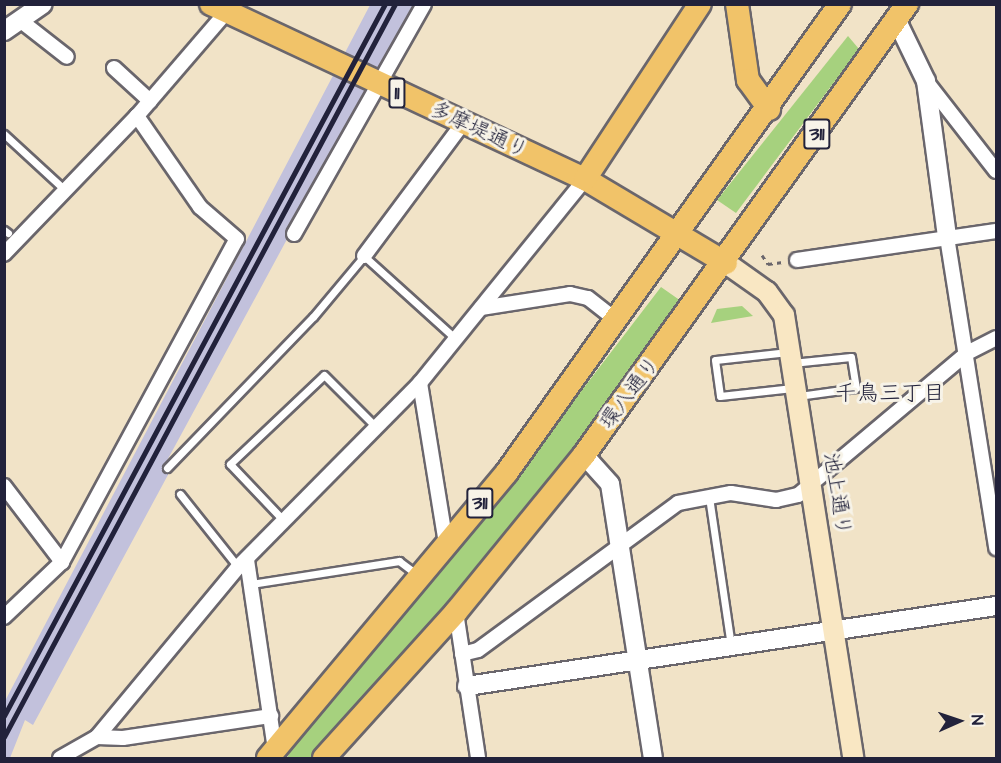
<!DOCTYPE html>
<html>
<head>
<meta charset="utf-8">
<style>
	body { margin:0 }
	#map { position:relative; width:1001px; height:763px; overflow:hidden; background:#f1e3c7; font-family:"Architects Daughter","Klee One",sans-serif }
	div>[style] { position:absolute }
	[style*='--x'] { left:calc(var(--x)*1px); top:calc(var(--y)*1px); width:calc(var(--w)*1px); rotate:calc(var(--a)*1deg) }
	.industrial>* { inset:0; background:#c2c1dc }
	.green>* { inset:0; background:#a6d17e }
	.path>* { height:3px; margin-top:-1.5px; transform-origin:0; background:repeating-linear-gradient(90deg,#6a666c 0 4.5px,transparent 0 9px) }
	.roads { filter:drop-shadow(2px 0 #6a666c) drop-shadow(-2px 0 #6a666c) drop-shadow(0 2px #6a666c) drop-shadow(0 -2px #6a666c) }
	.service>* { height:7px; margin:-3.5px; padding:0 3.5px; transform-origin:3.5px; border-radius:3.5px; background:#fff }
	.minor>* { height:14px; margin:-7px; padding:0 7px; transform-origin:7px; border-radius:7px; background:#fff }
	.tertiary>* { height:18px; margin:-9px; padding:0 9px; transform-origin:9px; border-radius:9px; background:#fff }
	.secondary>* { height:20px; margin:-10px; padding:0 10px; transform-origin:10px; border-radius:10px; background:#f9e7c3 }
	.primary>* { height:22px; margin:-11px; padding:0 11px; transform-origin:11px; border-radius:11px; background:#f1c369 }
	.rail>* { height:4.5px; margin:-2.25px; padding:0 2.25px; transform-origin:2.25px; border-radius:2.25px; background:#22223b }
	span { translate:-50% -50%; white-space:nowrap; text-align:center; line-height:1.15; -webkit-text-stroke:6px #f7f3e8; paint-order:stroke }
	.shield-label span { padding:2px 4px; background:#f7f3e8; border:2px solid; border-radius:4px; -webkit-text-stroke-width:0 }
	.shield-label { font-size:20px; color:#22223b; font-weight:700 }
	.street-label { font-size:21px; color:#22223b }
	.neighbourhood-label { font-size:22px; color:#22223b }
	.frame { position:absolute; inset:0; border:6px solid #22223b; pointer-events:none }
	.north { position:absolute; left:929px; top:691px; width:60px; height:60px; -webkit-text-stroke:4px #f7f3e8; paint-order:stroke; rotate:87deg; font-size:16px; font-weight:700; line-height:24px; text-align:center; color:#22223b }
	.north::after { content:''; display:block; margin:auto; width:21px; height:27px; background:#22223b; clip-path:polygon(50% 0,100% 100%,50% 72%,0 100%) }
</style>
</head>
<body>
<div id="map">
	<div class="industrial">
		<div style="clip-path:polygon(370px 5px,414px 5px,163px 468px,169px 473px,33px 725px,25px 720px,10px 758px,5px 758px,5px 701px)"></div>
	</div>
	<div class="green">
		<div style="clip-path:polygon(848px 36px,859px 49px,736px 213px,717px 200px)"></div>
		<div style="clip-path:polygon(661px 287px,681px 301px,533px 503px,324px 744px,310px 758px,287px 758px,301px 731px,510px 484px)"></div>
		<div style="clip-path:polygon(742px 306px,753px 316px,711px 323px,717px 309px)"></div>
	</div>
	<div class="path">
		<div style="--x:762;--y:255;--w:11;--a:56"></div>
		<div style="--x:768;--y:264;--w:15;--a:-8"></div>
	</div>
	<div class="roads">
		<div class="service">
			<div style="--x:4;--y:134;--w:84;--a:42.6"></div>
			<div style="--x:4;--y:230;--w:5;--a:37"></div>
			<div style="--x:788;--y:352;--w:73;--a:173.7"></div>
			<div style="--x:715;--y:360;--w:36;--a:82"></div>
			<div style="--x:720;--y:396;--w:73;--a:-6.3"></div>
			<div style="--x:792;--y:363;--w:59;--a:-5.8"></div>
			<div style="--x:851;--y:357;--w:31;--a:81"></div>
			<div style="--x:856;--y:388;--w:59;--a:172.1"></div>
			<div style="--x:167;--y:468;--w:210;--a:-46"></div>
			<div style="--x:313;--y:317;--w:80;--a:-50.1"></div>
			<div style="--x:364;--y:256;--w:124;--a:42.1"></div>
			<div style="--x:180;--y:494;--w:93;--a:51.5"></div>
			<div style="--x:709;--y:497;--w:151;--a:81.6"></div>
			<div style="--x:285;--y:522;--w:80;--a:-133.5"></div>
			<div style="--x:230;--y:464;--w:129;--a:-43.4"></div>
			<div style="--x:324;--y:375;--w:75;--a:45"></div>
			<div style="--x:251;--y:584;--w:150;--a:-8.8"></div>
			<div style="--x:399;--y:561;--w:21;--a:37"></div>
		</div>
		<div class="minor">
			<div style="--x:21;--y:21;--w:58;--a:38"></div>
			<div style="--x:114;--y:68;--w:49;--a:42.5"></div>
			<div style="--x:926;--y:81;--w:114;--a:52.1"></div>
			<div style="--x:294;--y:234;--w:264;--a:-60.5"></div>
			<div style="--x:947;--y:237;--w:315;--a:81"></div>
			<div style="--x:4;--y:254;--w:192;--a:-46.1"></div>
			<div style="--x:137;--y:116;--w:143;--a:-49.3"></div>
			<div style="--x:364;--y:256;--w:166;--a:-53.3"></div>
			<div style="--x:797;--y:260;--w:201;--a:-8.3"></div>
			<div style="--x:481;--y:308;--w:90;--a:-8.9"></div>
			<div style="--x:570;--y:294;--w:18;--a:13"></div>
			<div style="--x:588;--y:298;--w:36;--a:38"></div>
			<div style="--x:420;--y:383;--w:163;--a:80.8"></div>
			<div style="--x:4;--y:486;--w:96;--a:52.7"></div>
			<div style="--x:247;--y:560;--w:192;--a:81.6"></div>
			<div style="--x:456;--y:612;--w:148;--a:81.4"></div>
			<div style="--x:4;--y:617;--w:80;--a:-43.5"></div>
			<div style="--x:62;--y:562;--w:367;--a:-61.6"></div>
			<div style="--x:237;--y:239;--w:49;--a:-139.1"></div>
			<div style="--x:200;--y:207;--w:111;--a:-124.7"></div>
			<div style="--x:462;--y:654;--w:16;--a:-14"></div>
			<div style="--x:478;--y:650;--w:248;--a:-36.3"></div>
			<div style="--x:678;--y:503;--w:54;--a:-10.7"></div>
			<div style="--x:731;--y:493;--w:46;--a:8.8"></div>
			<div style="--x:776;--y:500;--w:23;--a:-13"></div>
			<div style="--x:798;--y:495;--w:221;--a:-40"></div>
			<div style="--x:967;--y:353;--w:33;--a:-27"></div>
			<div style="--x:97;--y:737;--w:26;--a:2"></div>
			<div style="--x:123;--y:738;--w:150;--a:-8.5"></div>
			<div style="--x:60;--y:758;--w:43;--a:-29.6"></div>
			<div style="--x:97;--y:737;--w:221;--a:-50.3"></div>
			<div style="--x:238;--y:567;--w:259;--a:-45.3"></div>
			<div style="--x:420;--y:383;--w:262;--a:-51"></div>
		</div>
		<div class="tertiary">
			<div style="--x:896;--y:19;--w:69;--a:64.2"></div>
			<div style="--x:926;--y:81;--w:157;--a:82.3"></div>
			<div style="--x:4;--y:31;--w:47;--a:-34.7"></div>
			<div style="--x:584;--y:455;--w:39;--a:48"></div>
			<div style="--x:610;--y:484;--w:277;--a:81.1"></div>
			<div style="--x:467;--y:686;--w:535;--a:-8.6"></div>
		</div>
		<div class="secondary">
			<div style="--x:726;--y:263;--w:50;--a:35.3"></div>
			<div style="--x:767;--y:292;--w:29;--a:54"></div>
			<div style="--x:784;--y:315;--w:448;--a:81.1"></div>
		</div>
		<div class="primary">
			<div style="--x:211;--y:4;--w:413;--a:25.1"></div>
			<div style="--x:585;--y:179;--w:164;--a:30.8"></div>
			<div style="--x:737;--y:4;--w:77;--a:81.8"></div>
			<div style="--x:748;--y:80;--w:36;--a:54"></div>
			<div style="--x:585;--y:179;--w:209;--a:-56.7"></div>
			<div style="--x:268;--y:758;--w:373;--a:-50.1"></div>
			<div style="--x:507;--y:472;--w:574;--a:-54.57"></div>
			<div style="--x:324;--y:758;--w:197;--a:-47.9"></div>
			<div style="--x:456;--y:612;--w:203;--a:-50.8"></div>
			<div style="--x:584;--y:455;--w:555;--a:-54.39"></div>
		</div>
	</div>
	<div class="rail">
		<div style="--x:4;--y:716;--w:808;--a:-61.85"></div>
		<div style="--x:4;--y:737;--w:831;--a:-61.92"></div>
	</div>
	<div class="shield-label">
		<span style="left:397px;top:93px">11</span>
		<span style="left:817px;top:134px">311</span>
		<span style="left:480px;top:503px">311</span>
	</div>
	<div class="street-label">
		<span style="left:479px;top:130px;rotate:25deg">多摩堤通り</span>
		<span style="left:630px;top:393px;rotate:-53deg">環八通り</span>
		<span style="left:837px;top:494px;rotate:81deg">池上通り</span>
	</div>
	<div class="neighbourhood-label">
		<span style="left:890px;top:394px">千鳥三丁目</span>
	</div>
	<div class="frame"></div>
	<div class="north">N</div>
</div>
</body>
</html>
